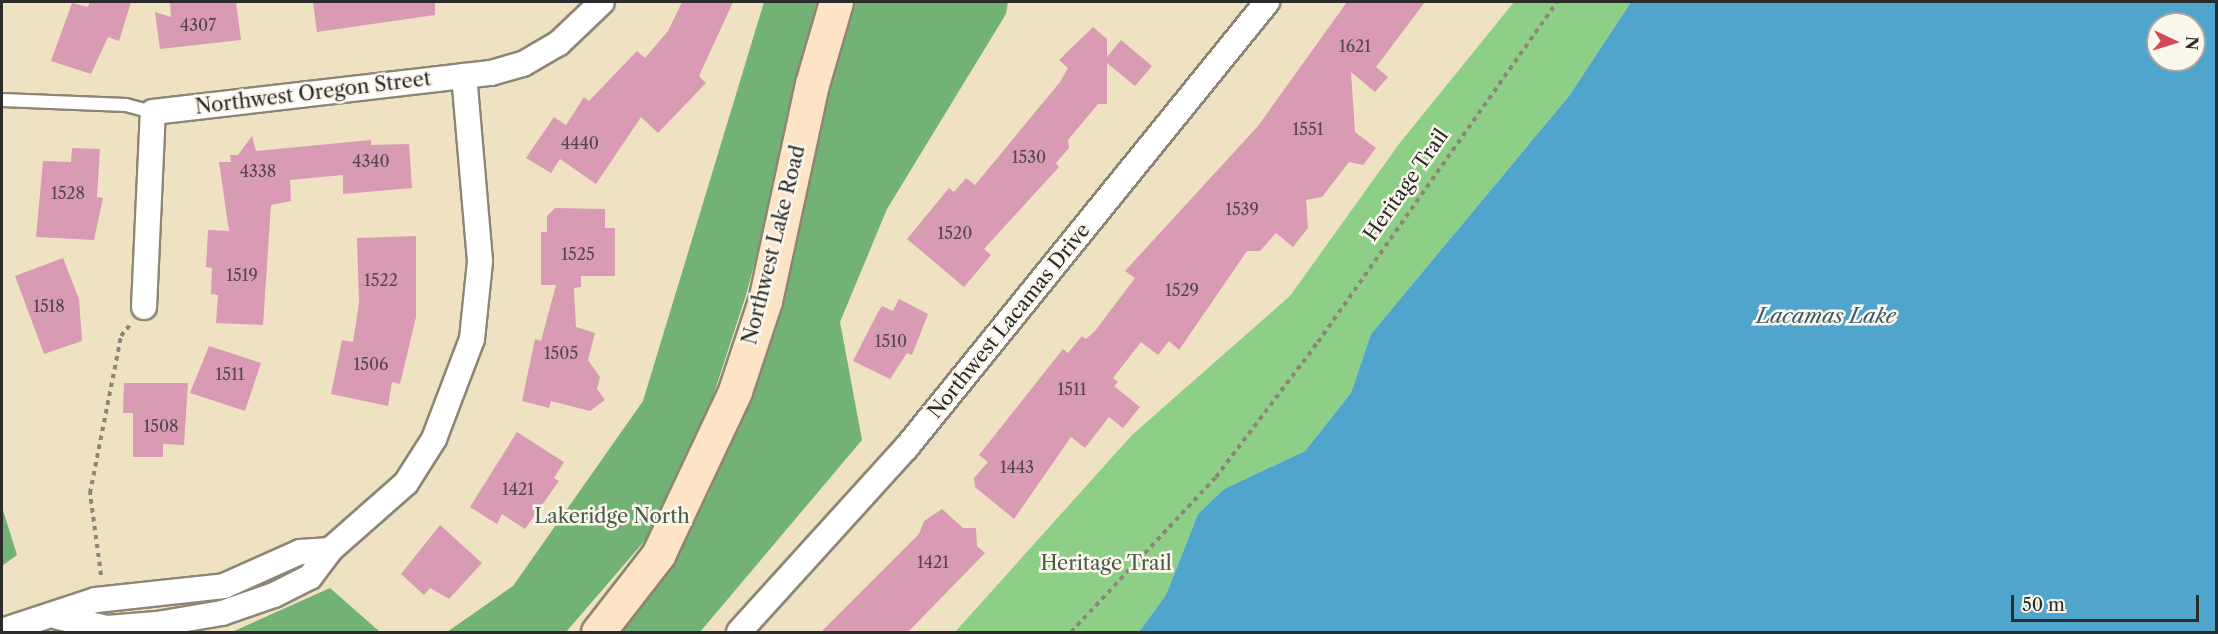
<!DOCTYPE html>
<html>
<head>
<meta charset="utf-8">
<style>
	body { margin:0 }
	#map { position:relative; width:2218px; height:634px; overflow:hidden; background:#efe2c2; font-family:"Libre Caslon Text",serif }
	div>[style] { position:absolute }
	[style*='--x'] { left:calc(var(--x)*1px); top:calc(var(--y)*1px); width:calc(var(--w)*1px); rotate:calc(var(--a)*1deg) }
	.green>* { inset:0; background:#8ecf87 }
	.forest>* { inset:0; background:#72b274 }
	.water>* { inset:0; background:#50a5cc }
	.building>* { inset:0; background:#d99ab4 }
	.path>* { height:4px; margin-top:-2px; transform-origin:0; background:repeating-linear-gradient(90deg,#8d8676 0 4.5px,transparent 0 9px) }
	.roads { filter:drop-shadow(2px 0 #8d8676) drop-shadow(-2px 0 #8d8676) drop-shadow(0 2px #8d8676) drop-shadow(0 -2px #8d8676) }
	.lane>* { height:12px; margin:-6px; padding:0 6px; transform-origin:6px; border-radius:6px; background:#fff }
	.street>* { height:24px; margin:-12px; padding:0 12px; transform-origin:12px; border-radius:12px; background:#fff }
	.secondary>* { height:33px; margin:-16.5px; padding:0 16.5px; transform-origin:16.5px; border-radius:16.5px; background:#fee4c6 }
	span { translate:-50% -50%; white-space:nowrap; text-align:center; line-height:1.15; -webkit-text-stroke:5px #fbf7ec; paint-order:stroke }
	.number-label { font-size:16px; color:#56474d }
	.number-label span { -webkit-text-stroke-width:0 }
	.street-label { font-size:20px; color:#2b2b2b }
	.park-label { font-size:20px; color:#495c47 }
	.water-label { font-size:21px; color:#3a5c6b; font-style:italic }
	.frame { position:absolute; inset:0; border:3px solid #2b2b2b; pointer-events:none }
	.north { position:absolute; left:2146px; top:12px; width:60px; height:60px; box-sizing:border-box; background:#fbf7ec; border:2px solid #a8a59f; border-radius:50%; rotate:94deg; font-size:16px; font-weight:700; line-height:24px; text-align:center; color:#2b2b2b }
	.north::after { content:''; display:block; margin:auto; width:21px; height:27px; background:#d1495b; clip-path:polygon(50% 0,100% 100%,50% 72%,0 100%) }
	.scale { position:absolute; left:2011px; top:595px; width:188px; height:27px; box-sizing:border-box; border:3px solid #2b2b2b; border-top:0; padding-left:8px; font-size:18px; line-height:21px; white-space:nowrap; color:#2b2b2b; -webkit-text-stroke:4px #fbf7ec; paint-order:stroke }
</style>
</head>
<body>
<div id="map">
	<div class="green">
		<div style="clip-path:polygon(1514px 2px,1631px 2px,1569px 96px,1371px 334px,1351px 393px,1305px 451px,1224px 489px,1198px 514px,1166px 595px,1139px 632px,955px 632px,1132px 435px,1290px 296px,1399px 144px)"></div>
	</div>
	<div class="forest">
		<div style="clip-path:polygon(764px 2px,825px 2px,746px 295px,705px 421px,648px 537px,566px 632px,447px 632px,513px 586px,643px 401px)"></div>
		<div style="clip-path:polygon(843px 2px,1008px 2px,1006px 14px,887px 209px,840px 322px,862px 440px,700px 632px,611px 632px,708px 496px,757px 361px)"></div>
		<div style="clip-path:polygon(2px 507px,17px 555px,2px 566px)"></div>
		<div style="clip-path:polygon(330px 588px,380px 632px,232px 632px)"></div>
	</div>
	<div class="water">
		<div style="clip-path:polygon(evenodd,1631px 2px,2216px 2px,2216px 632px,1139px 632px,1166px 595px,1198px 514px,1224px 489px,1305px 451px,1351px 393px,1371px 334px,1569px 96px,1631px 2px,2158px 24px,2194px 24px,2194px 60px,2158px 60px,2158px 24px)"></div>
	</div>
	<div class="building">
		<div style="clip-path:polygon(90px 2px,131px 2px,119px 41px,108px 37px,91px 74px,51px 61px,72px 3px,88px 7px)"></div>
		<div style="clip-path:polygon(170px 2px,236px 2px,241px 40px,160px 49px,155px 12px,171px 17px)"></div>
		<div style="clip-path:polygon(313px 2px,435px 2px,435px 15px,317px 32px)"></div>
		<div style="clip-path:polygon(682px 2px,733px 2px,699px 76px,706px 83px,658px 133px,641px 117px,596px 184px,560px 159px,551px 173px,526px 158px,554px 117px,566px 125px,584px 97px,589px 101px,637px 51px,645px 58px,668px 31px)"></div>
		<div style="clip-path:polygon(1347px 2px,1425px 2px,1376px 67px,1388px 77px,1375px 92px,1351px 72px,1355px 132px,1376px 148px,1363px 165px,1349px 162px,1322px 197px,1306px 200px,1308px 228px,1293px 247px,1276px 233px,1260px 251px,1247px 251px,1179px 350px,1169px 341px,1158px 355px,1141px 342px,1113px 378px,1118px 382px,1114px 386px,1140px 407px,1123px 428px,1109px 417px,1085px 448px,1071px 437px,1014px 519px,975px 487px,974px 478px,988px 462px,979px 455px,1063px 349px,1068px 353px,1082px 336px,1086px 339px,1095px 331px,1135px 278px,1125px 271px,1258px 126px)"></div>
		<div style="clip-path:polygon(1093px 27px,1107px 39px,1107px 57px,1121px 40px,1152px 66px,1135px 86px,1107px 63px,1107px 104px,1098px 104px,1068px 140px,1069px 148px,1056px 163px,1059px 167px,984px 249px,991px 255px,964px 287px,907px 239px,949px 188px,954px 192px,966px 178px,975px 185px,1060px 82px,1068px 68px,1059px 60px)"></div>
		<div style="clip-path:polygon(252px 136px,256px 151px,371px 140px,371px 145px,409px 144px,412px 188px,343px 194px,343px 175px,290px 180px,291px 201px,271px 205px,263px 325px,216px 323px,218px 295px,211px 294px,212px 268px,206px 267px,208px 230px,229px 231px,219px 162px,231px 162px,230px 155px,238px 155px)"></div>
		<div style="clip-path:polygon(72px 148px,100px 149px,97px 197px,103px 198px,94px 240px,36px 237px,43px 161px,71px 162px)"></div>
		<div style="clip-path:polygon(555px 208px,605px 209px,605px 228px,615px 228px,615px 276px,581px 276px,581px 287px,574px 288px,576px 327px,595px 333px,588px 360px,600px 377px,597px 389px,605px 400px,590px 411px,551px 401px,549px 408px,522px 401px,535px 339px,541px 341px,556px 285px,541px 285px,541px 232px,547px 232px,547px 216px)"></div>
		<div style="clip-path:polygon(416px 236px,416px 317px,400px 384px,392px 382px,388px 406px,331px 394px,342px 340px,353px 342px,359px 303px,357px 238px)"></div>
		<div style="clip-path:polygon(63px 258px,79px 299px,82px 341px,44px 354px,15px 276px)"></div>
		<div style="clip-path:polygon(899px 299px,928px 314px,912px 355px,907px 353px,890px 379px,853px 361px,878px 312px,882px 306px,893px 311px)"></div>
		<div style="clip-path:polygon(209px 346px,261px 363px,245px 411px,190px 393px)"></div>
		<div style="clip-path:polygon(124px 383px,188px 383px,184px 445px,163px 444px,163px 457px,133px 457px,133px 413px,123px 413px)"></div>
		<div style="clip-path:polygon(517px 432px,564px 462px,554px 478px,559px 481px,525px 529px,502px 514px,497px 524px,470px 507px)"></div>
		<div style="clip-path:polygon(942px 509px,963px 528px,976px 528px,977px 546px,985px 553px,907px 633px,820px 633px,919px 534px,924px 521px)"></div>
		<div style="clip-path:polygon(440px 525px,482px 563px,449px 599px,430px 588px,424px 595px,401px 574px)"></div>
	</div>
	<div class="path">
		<div style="--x:101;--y:575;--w:83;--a:-97.6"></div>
		<div style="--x:90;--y:493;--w:160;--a:-78.8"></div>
		<div style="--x:121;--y:336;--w:14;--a:-51"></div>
		<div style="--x:1071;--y:632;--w:212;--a:-46.9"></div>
		<div style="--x:1216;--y:477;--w:169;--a:-52.9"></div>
		<div style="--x:1318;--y:342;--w:416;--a:-54.9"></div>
	</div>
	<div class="roads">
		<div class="lane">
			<div style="--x:2;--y:100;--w:124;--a:2.3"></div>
			<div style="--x:126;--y:105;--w:28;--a:15"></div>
		</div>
		<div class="street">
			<div style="--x:144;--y:307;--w:195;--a:-87.4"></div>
			<div style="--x:153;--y:112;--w:340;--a:-6.6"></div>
			<div style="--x:491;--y:73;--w:33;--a:-16"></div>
			<div style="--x:523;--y:64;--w:42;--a:-30.3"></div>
			<div style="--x:559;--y:43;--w:59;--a:-43.6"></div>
			<div style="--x:58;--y:617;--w:50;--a:12.7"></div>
			<div style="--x:107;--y:628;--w:50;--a:-4.6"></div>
			<div style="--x:157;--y:624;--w:66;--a:-9.6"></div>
			<div style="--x:222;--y:613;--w:55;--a:-19.1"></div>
			<div style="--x:274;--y:595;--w:40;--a:-26.6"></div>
			<div style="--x:310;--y:577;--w:34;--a:-53"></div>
			<div style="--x:330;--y:550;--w:101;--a:-41.4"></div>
			<div style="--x:406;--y:483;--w:52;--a:-57.5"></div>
			<div style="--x:434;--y:439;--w:107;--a:-69.2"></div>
			<div style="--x:472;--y:339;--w:78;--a:-84.1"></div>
			<div style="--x:480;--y:261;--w:186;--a:-94.9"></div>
			<div style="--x:2;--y:631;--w:99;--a:-18.3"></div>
			<div style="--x:96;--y:600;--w:129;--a:-6.2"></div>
			<div style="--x:224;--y:586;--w:83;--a:-24.1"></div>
			<div style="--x:300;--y:552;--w:30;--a:-4"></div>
			<div style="--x:739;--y:632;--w:248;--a:-47.8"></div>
			<div style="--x:906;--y:448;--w:574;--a:-51.01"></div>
		</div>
		<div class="secondary">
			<div style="--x:598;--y:632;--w:98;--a:-52.1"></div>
			<div style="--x:658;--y:555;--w:181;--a:-64.8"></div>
			<div style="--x:735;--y:391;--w:95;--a:-71.6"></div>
			<div style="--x:765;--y:301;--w:222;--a:-77.8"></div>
			<div style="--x:812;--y:84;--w:85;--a:-73.7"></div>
		</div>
	</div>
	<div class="number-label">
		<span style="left:198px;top:25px">4307</span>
		<span style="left:1355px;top:46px">1621</span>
		<span style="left:1308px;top:129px">1551</span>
		<span style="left:580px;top:143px">4440</span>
		<span style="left:1029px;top:157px">1530</span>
		<span style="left:371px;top:161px">4340</span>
		<span style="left:258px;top:171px">4338</span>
		<span style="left:68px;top:193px">1528</span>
		<span style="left:1242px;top:209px">1539</span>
		<span style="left:955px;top:233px">1520</span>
		<span style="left:578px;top:254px">1525</span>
		<span style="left:242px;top:275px">1519</span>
		<span style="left:381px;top:280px">1522</span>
		<span style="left:1182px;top:290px">1529</span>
		<span style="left:49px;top:306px">1518</span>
		<span style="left:891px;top:341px">1510</span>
		<span style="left:561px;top:353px">1505</span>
		<span style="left:371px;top:364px">1506</span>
		<span style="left:230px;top:374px">1511</span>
		<span style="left:1072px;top:389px">1511</span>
		<span style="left:161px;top:426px">1508</span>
		<span style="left:1017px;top:467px">1443</span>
		<span style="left:518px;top:489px">1421</span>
		<span style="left:933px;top:562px">1421</span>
	</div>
	<div class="street-label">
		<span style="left:313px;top:93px;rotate:-7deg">Northwest Oregon Street</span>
		<span style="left:1406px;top:185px;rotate:-55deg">Heritage Trail</span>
		<span style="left:774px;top:245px;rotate:-76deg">Northwest Lake Road</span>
		<span style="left:1009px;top:321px;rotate:-51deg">Northwest Lacamas Drive</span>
	</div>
	<div class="park-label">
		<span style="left:612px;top:516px">Lakeridge North</span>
		<span style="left:1106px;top:563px">Heritage Trail</span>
	</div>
	<div class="water-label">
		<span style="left:1826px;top:316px">Lacamas Lake</span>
	</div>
	<div class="frame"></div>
	<div class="north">N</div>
	<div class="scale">50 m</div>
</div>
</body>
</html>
